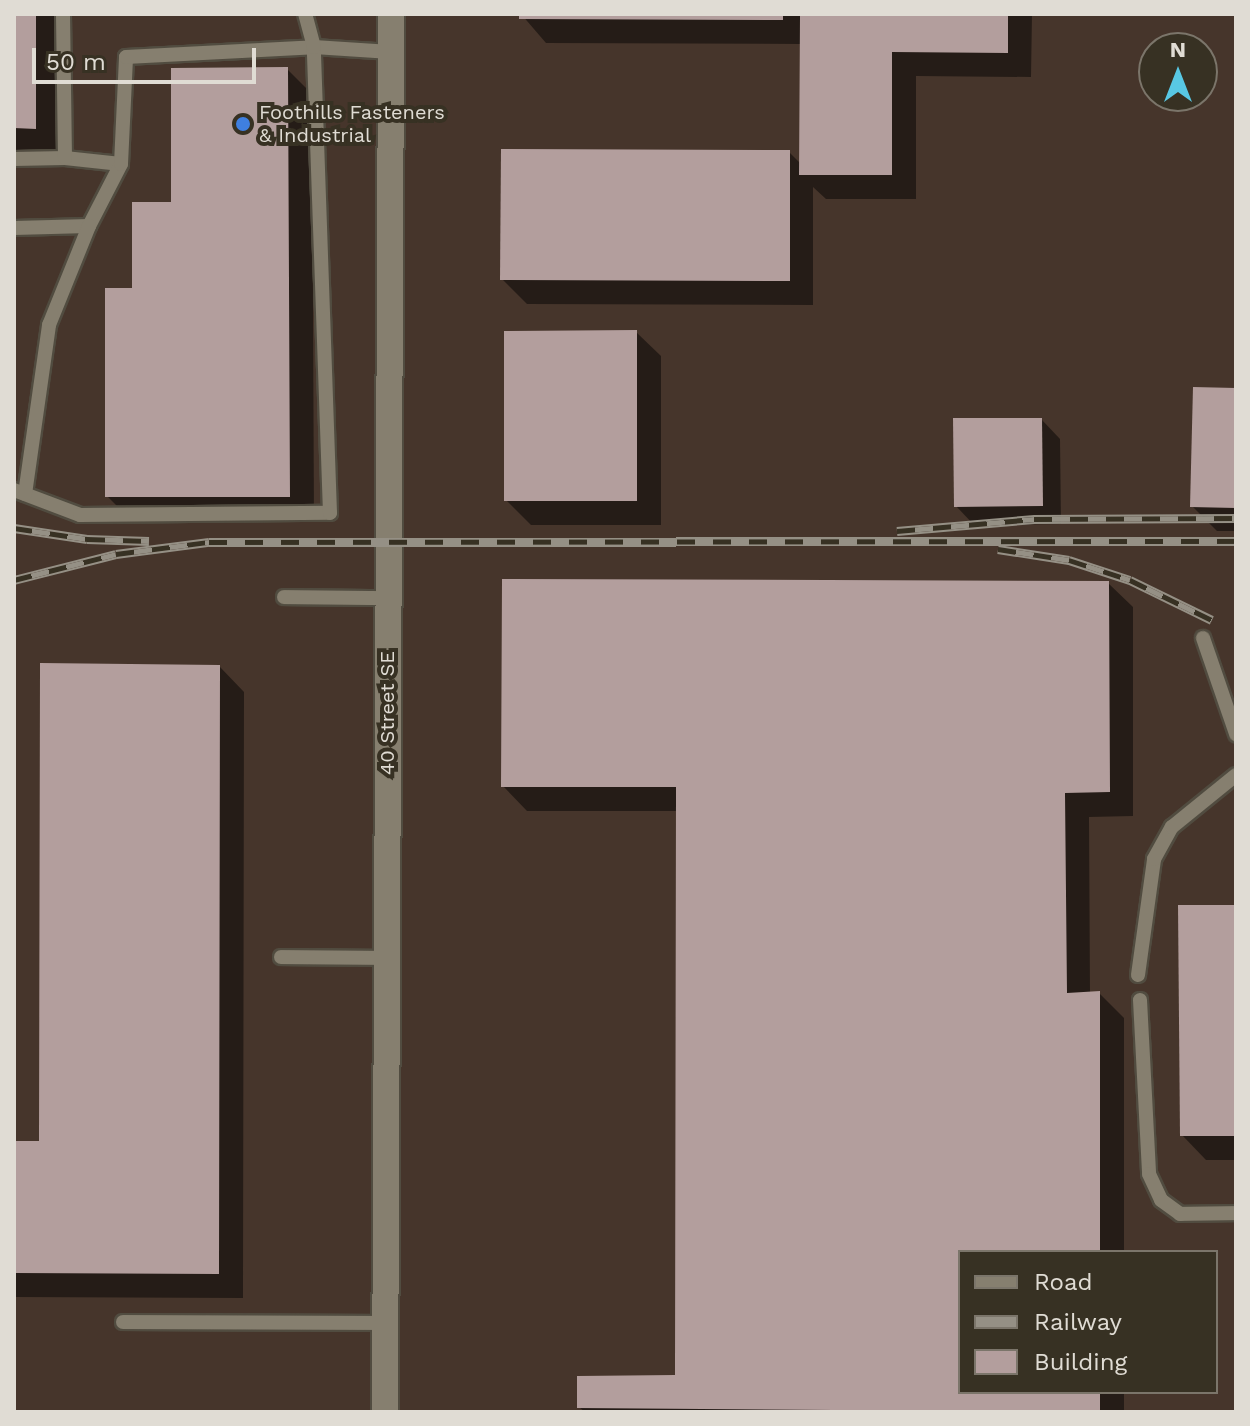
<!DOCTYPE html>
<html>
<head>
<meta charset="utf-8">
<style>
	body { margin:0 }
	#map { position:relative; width:1250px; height:1426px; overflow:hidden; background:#373123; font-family:"Work Sans",sans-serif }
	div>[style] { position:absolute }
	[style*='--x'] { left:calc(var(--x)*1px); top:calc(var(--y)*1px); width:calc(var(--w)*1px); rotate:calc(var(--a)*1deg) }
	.industrial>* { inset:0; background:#46352b }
	.shadow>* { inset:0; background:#0007 }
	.building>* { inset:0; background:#b39e9d }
	.roads { filter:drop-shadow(2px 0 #514c40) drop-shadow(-2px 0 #514c40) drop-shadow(0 2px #514c40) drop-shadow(0 -2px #514c40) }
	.service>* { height:14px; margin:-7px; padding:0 7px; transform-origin:7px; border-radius:7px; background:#867f6f }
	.minor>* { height:26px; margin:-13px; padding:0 13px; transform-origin:13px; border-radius:13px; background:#867f6f }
	.rail>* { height:9px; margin-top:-4.5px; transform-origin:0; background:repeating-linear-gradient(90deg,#373123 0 18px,#959085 0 36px); box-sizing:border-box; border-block:2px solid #959085 }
	.dots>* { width:22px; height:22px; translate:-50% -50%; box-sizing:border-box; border:4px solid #373123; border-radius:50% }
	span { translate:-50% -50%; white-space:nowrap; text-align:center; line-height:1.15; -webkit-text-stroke:8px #373123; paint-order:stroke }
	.poi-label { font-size:20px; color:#e0dcd4 }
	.left { translate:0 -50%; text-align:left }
	.street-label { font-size:20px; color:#e0dcd4 }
	.frame { position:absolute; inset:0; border:16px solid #e0dcd4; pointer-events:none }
	.legend { position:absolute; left:958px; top:1250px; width:260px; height:144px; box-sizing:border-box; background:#373123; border:2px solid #7b756a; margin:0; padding:10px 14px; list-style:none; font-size:24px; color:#e0dcd4 }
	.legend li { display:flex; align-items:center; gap:16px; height:40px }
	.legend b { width:40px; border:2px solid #7b756a }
	.north { position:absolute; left:1138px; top:32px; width:80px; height:80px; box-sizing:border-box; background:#373123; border:2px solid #7b756a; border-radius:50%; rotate:0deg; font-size:22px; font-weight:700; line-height:32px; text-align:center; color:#e0dcd4 }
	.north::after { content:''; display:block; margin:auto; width:28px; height:36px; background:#58c8e4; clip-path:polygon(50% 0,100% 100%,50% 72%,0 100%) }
	.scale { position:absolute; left:32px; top:48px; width:224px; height:36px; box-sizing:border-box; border:4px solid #e0dcd4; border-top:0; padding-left:10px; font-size:24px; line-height:28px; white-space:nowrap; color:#e0dcd4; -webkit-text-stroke:6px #373123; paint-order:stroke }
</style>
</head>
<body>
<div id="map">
	<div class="industrial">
		<div style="clip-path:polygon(evenodd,14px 14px,1236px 14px,1236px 1412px,14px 1412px,14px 14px,1154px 48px,1202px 48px,1202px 96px,1154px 96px,1154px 48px,14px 14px,960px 1252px,1216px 1252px,1216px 1392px,960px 1392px,960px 1252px)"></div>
	</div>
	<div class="shadow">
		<div style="clip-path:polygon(14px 14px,60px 14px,59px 152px,14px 152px)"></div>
		<div style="clip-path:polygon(521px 14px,1032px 14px,1031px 77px,916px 76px,916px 199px,826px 199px,813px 187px,813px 305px,527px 304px,502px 279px,789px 152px,801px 164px,802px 44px,546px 43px)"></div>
		<div style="clip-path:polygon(287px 69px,312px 94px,314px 521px,132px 521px,107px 496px,134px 290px)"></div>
		<div style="clip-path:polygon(636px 332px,661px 356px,661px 525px,531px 525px,506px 500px)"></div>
		<div style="clip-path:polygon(1236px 390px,1236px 531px,1217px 531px,1192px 506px)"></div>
		<div style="clip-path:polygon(1042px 420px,1060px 439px,1061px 524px,974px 525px,956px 506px)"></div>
		<div style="clip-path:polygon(1108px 583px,1133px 607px,1133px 816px,1089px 817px,1090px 994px,1099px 993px,1124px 1018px,1124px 1252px,960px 1252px,960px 1392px,1124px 1392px,1124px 1412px,585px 1412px,579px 1407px,677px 1377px,678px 811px,527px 811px,503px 786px)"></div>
		<div style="clip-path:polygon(220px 667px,244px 692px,243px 1298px,14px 1297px,14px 1143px,41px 1143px)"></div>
		<div style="clip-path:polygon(1236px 907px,1236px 1160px,1206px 1160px,1182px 1135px)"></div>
	</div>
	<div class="building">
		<div style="clip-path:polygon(14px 14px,36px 14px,36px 129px,14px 128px)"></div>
		<div style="clip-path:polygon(519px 14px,783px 14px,783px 20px,519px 19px)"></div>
		<div style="clip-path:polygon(800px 14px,1008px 14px,1008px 53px,892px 52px,892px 175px,799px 175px)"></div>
		<div style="clip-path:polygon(288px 67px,290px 497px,105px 497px,105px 288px,132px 288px,132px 202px,171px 202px,171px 68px)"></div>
		<div style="clip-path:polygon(501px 149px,790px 150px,790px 281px,500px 280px)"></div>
		<div style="clip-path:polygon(637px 330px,637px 501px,504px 501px,504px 331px)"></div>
		<div style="clip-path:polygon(1193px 387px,1236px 388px,1236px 508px,1190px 507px)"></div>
		<div style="clip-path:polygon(953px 418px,1042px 418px,1043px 506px,954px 507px)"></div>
		<div style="clip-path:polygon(502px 579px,1109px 581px,1110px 792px,1065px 793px,1067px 993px,1100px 991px,1100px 1252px,960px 1252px,960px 1392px,1100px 1392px,1100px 1412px,577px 1408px,577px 1376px,675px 1375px,676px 787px,501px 787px)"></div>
		<div style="clip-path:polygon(40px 663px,220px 665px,219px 1274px,14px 1273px,14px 1141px,39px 1141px)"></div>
		<div style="clip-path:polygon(1178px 905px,1236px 905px,1236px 1136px,1180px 1136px)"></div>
	</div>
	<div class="roads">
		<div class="service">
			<div style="--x:65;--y:158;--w:56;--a:6.1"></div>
			<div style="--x:14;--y:159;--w:51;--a:-1.1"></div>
			<div style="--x:65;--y:158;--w:144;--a:-90.8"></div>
			<div style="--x:14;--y:228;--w:75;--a:-1.5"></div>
			<div style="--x:89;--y:226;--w:70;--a:-62.7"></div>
			<div style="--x:121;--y:164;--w:107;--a:-87.3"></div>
			<div style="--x:126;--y:57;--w:188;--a:-3"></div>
			<div style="--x:314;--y:47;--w:77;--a:3.7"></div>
			<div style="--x:14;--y:490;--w:71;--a:20.7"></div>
			<div style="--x:80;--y:515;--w:250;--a:-0.5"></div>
			<div style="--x:330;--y:513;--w:466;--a:-92"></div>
			<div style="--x:314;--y:47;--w:34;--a:-105"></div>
			<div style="--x:25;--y:494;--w:171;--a:-81.9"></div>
			<div style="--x:49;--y:325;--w:107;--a:-68"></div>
			<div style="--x:284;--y:597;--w:103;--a:0.6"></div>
			<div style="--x:1203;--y:638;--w:102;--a:71"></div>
			<div style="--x:281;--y:957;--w:105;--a:0.5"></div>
			<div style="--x:1138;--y:975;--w:117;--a:-82.1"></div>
			<div style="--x:1154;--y:859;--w:37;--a:-61"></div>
			<div style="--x:1172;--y:827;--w:82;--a:-39.1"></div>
			<div style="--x:1140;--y:1000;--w:174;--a:87"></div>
			<div style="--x:1149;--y:1174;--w:29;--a:65"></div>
			<div style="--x:1161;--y:1200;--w:24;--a:36"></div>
			<div style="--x:1180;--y:1214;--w:56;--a:-1"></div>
			<div style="--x:123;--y:1322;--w:262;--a:0.2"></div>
		</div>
		<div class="minor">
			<div style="--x:385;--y:1412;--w:1398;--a:-89.75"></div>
		</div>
	</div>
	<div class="rail">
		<div style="--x:14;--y:528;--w:74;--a:8.6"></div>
		<div style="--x:87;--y:539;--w:62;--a:1.8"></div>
		<div style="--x:897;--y:531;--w:138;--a:-5"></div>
		<div style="--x:1034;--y:519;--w:202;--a:-0.3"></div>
		<div style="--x:998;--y:549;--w:72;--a:8.8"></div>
		<div style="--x:1069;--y:560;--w:64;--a:18.2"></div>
		<div style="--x:1130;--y:580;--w:91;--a:26"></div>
		<div style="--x:14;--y:580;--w:105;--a:-14.3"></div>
		<div style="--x:116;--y:554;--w:94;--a:-7.4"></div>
		<div style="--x:209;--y:542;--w:1027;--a:-0.06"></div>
	</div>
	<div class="dots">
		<div style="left:243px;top:124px;background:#3f7fe0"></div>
	</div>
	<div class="poi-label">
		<span class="left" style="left:259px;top:124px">Foothills Fasteners<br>&amp; Industrial</span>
	</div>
	<div class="street-label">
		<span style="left:387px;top:713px;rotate:-90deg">40 Street SE</span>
	</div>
	<div class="frame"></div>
	<ul class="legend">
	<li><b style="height:10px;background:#867f6f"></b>Road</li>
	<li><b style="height:10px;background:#959085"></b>Railway</li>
	<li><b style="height:22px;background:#b39e9d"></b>Building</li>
	</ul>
	<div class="north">N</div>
	<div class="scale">50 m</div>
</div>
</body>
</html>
